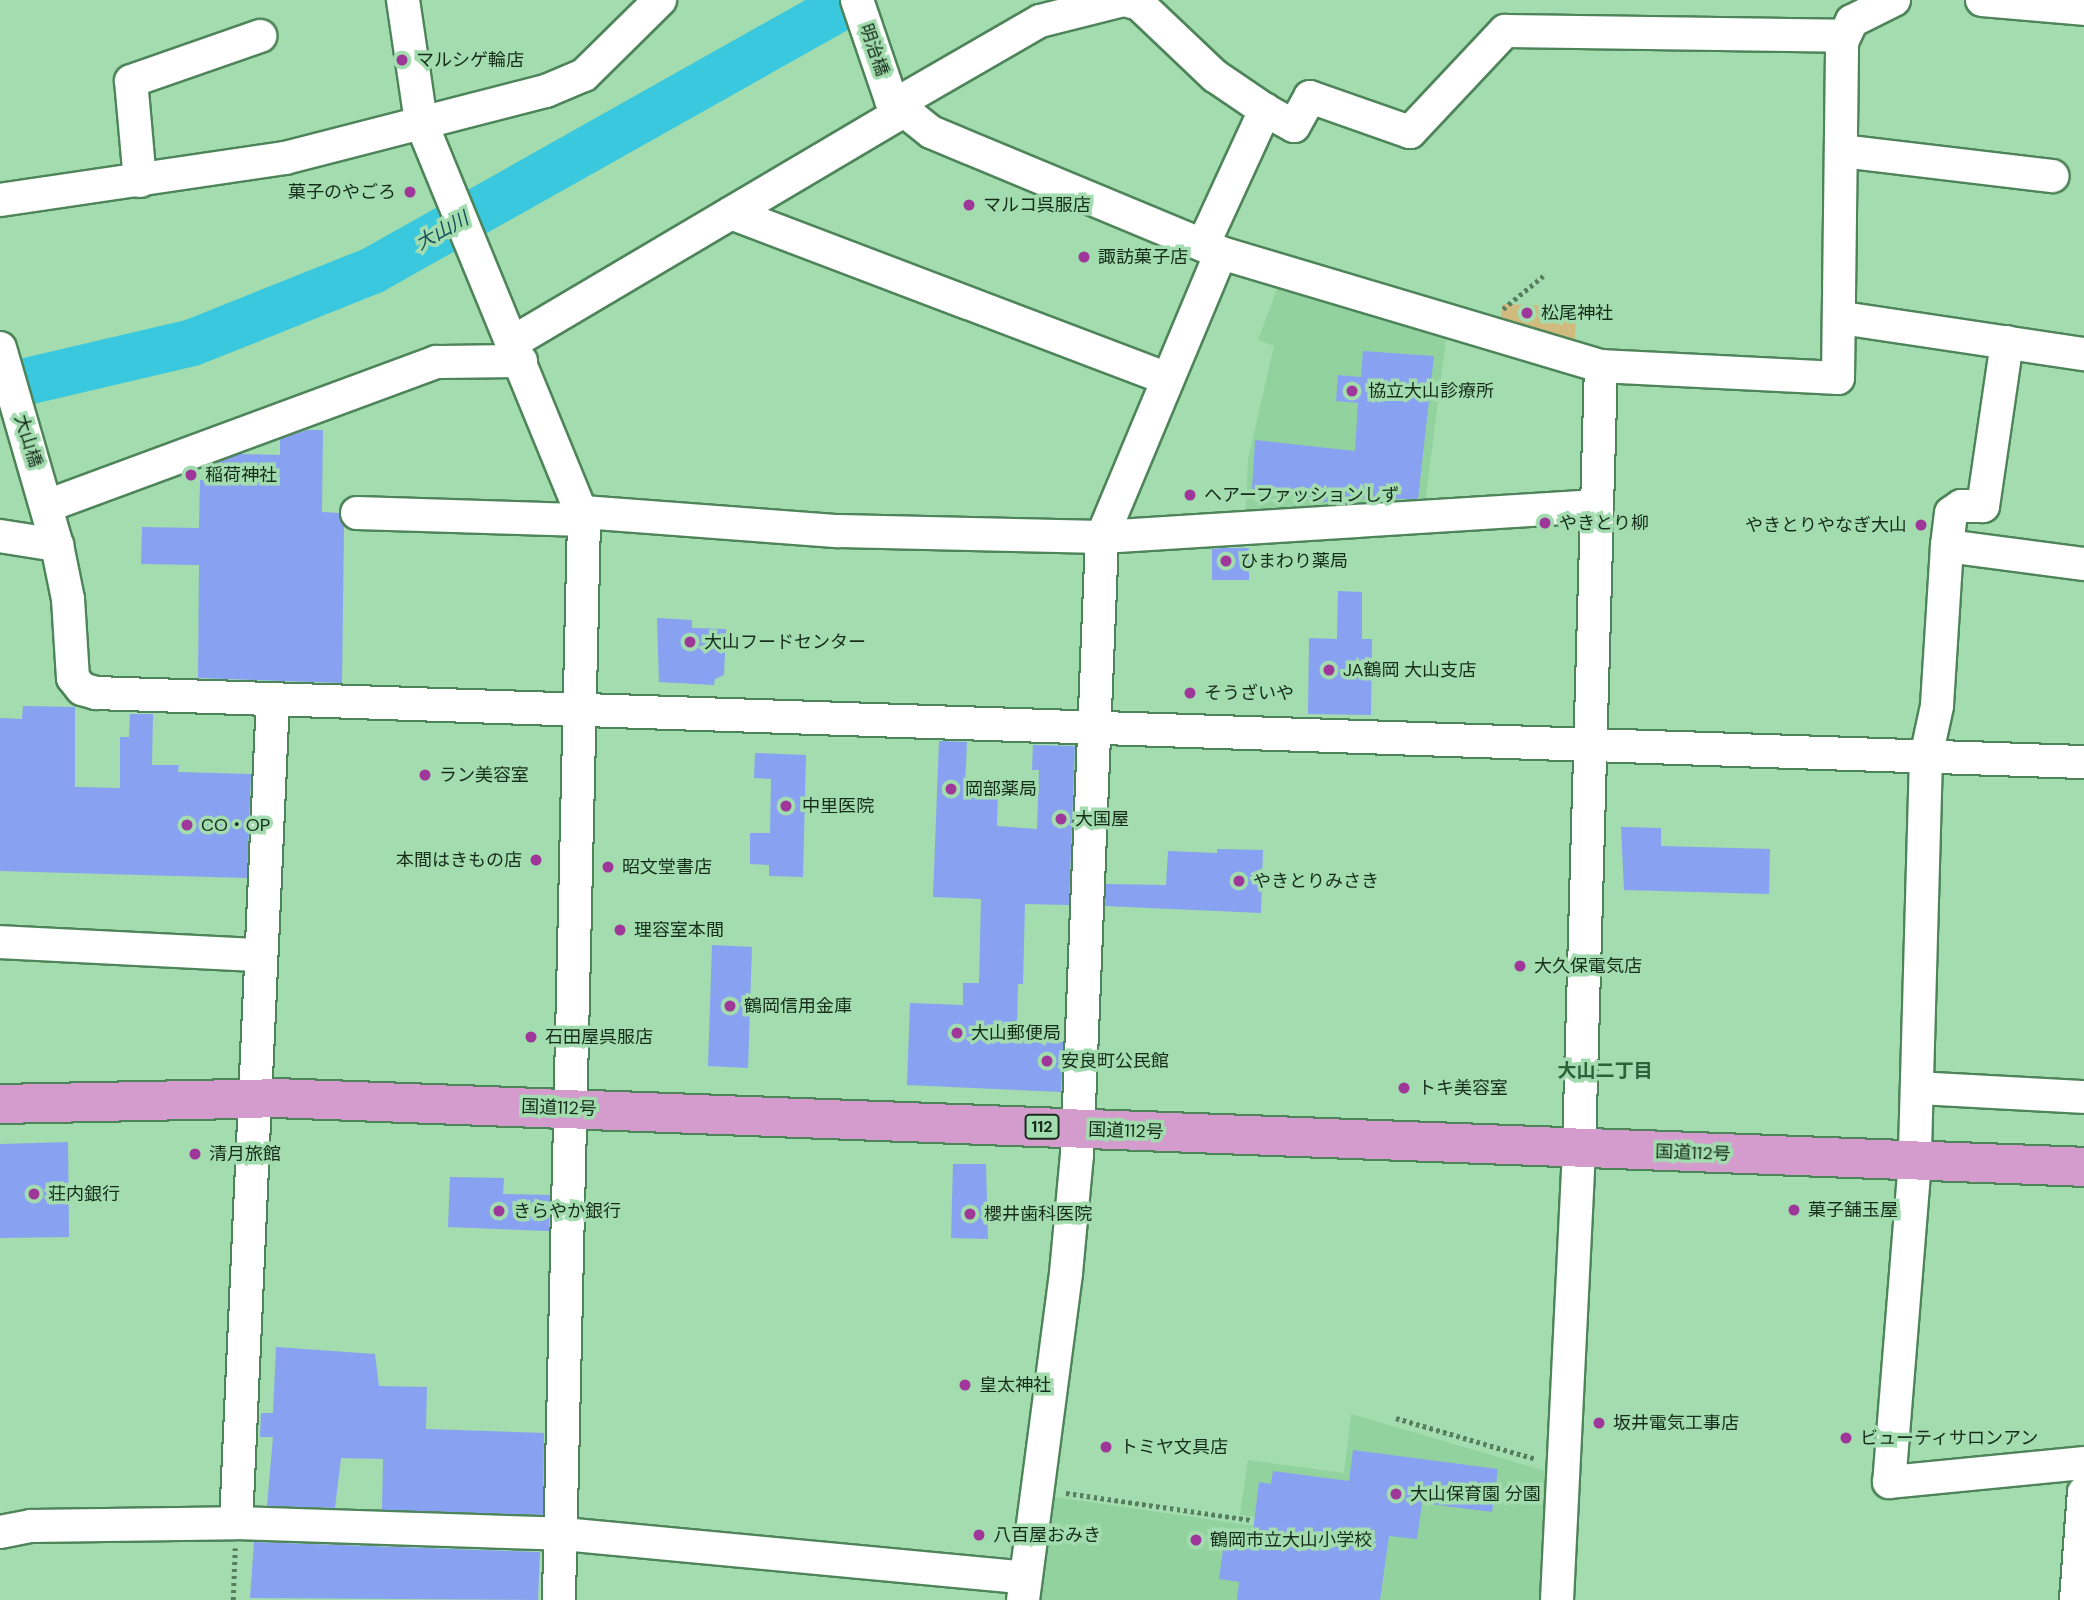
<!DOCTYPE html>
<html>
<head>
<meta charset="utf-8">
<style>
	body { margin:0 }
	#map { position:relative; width:2084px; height:1600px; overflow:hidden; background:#a3dcae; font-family:"DM Sans","Noto Sans JP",sans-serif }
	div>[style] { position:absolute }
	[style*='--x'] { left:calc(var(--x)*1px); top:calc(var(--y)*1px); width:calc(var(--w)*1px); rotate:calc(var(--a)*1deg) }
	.built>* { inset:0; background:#92d29f }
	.green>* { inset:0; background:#d0ba7e }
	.river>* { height:47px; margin:-23.5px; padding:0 23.5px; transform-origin:23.5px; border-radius:23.5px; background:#3ac8de }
	.building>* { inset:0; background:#88a1f1 }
	.path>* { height:4.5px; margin-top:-2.25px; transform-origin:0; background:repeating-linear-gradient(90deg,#567d5e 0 3.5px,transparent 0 7px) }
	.roads { filter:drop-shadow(2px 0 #4e845a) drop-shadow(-2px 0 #4e845a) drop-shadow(0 2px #4e845a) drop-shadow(0 -2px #4e845a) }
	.minor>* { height:32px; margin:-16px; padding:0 16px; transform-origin:16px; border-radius:16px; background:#fff }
	.highway>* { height:38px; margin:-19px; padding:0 19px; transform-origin:19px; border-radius:19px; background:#d39ccd }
	.dots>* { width:19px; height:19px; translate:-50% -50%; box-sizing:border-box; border:4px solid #a3dcae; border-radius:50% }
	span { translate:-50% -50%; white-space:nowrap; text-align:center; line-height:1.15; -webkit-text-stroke:7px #a3dcae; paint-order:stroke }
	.shield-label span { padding:2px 5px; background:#a3dcae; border:2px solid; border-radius:5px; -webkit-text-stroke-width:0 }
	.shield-label { font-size:16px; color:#162d1b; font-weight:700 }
	.street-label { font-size:18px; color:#162d1b }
	.poi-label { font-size:18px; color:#162d1b }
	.left { translate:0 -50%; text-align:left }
	.right { translate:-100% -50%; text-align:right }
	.water-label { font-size:19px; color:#17515b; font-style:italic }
	.neighbourhood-label { font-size:19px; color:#2c623a; font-weight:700 }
</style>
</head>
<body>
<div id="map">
	<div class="built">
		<div style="clip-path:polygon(1280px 281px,1447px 332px,1424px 510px,1245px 523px,1248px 459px,1274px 346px,1258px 340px)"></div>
		<div style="clip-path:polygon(1351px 1414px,1549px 1472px,1545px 1600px,1035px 1600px,1048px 1496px,1254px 1526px,1255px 1517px,1240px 1515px,1248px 1460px,1344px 1473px)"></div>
	</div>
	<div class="green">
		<div style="clip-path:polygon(1503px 304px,1577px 307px,1574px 349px,1499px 327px)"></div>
	</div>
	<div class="river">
		<div style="--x:0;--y:387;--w:197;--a:-13.2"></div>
		<div style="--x:192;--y:342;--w:194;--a:-21.8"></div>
		<div style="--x:372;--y:270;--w:551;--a:-29.36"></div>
	</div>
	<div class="building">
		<div style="clip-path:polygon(1363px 351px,1434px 356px,1418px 499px,1342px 498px,1342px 503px,1304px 500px,1296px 492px,1252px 489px,1255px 440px,1355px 451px,1358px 403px,1336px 401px,1338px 375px,1361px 377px)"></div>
		<div style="clip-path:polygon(307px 430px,323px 430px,322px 512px,339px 513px,344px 526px,342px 683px,198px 678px,199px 565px,141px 564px,142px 527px,199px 528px,200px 480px,211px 480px,211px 465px,239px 454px,280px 455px,280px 439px)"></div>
		<div style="clip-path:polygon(1223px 548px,1249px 548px,1249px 580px,1212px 580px,1212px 549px)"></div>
		<div style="clip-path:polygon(1338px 591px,1362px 592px,1362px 639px,1372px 639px,1371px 715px,1308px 714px,1309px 638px,1337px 639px)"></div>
		<div style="clip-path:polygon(657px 618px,692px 620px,692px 628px,726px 629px,724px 675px,715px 679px,714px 685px,659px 682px)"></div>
		<div style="clip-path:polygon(23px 706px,75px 707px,75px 787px,120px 788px,120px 737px,129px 737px,130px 714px,153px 714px,152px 765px,179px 765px,178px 772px,251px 774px,247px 878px,0 871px,0 718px,22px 719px)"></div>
		<div style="clip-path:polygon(939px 741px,967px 742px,965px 786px,998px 787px,997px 826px,1037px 829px,1039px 770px,1032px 770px,1033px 745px,1075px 746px,1069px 905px,1025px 904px,1023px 984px,1018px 984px,1017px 1031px,1048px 1032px,1048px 1042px,1063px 1042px,1061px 1092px,907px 1085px,910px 1003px,963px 1005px,963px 983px,979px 983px,981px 899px,933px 897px)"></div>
		<div style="clip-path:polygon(755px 753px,806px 755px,803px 877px,769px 876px,769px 865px,750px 864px,750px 833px,770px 833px,771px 779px,754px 778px)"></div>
		<div style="clip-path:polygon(1621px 827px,1661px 828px,1661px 846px,1770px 849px,1769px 894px,1624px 890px)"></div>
		<div style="clip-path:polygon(1217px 849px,1263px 850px,1261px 913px,1105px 906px,1106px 884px,1166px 885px,1168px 851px,1217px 853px)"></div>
		<div style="clip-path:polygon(712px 945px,752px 947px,748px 1068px,708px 1066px)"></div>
		<div style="clip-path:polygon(68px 1142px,69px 1237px,0 1238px,0 1144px)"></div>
		<div style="clip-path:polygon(953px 1164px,986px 1164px,988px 1239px,951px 1238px)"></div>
		<div style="clip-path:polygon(450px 1177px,504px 1178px,503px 1194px,550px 1195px,549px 1231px,448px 1227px)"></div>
		<div style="clip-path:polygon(276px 1347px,375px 1354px,379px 1386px,427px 1387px,426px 1429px,544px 1433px,543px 1515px,382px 1510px,383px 1459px,341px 1458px,335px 1508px,267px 1506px,273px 1437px,260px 1437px,261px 1413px,273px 1413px)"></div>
		<div style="clip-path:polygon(1353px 1450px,1498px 1469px,1492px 1512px,1422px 1503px,1417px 1539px,1389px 1536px,1380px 1600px,1237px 1600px,1239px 1582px,1219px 1579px,1225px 1535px,1252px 1539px,1259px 1482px,1271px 1484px,1273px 1471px,1349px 1481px)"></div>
		<div style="clip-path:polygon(254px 1542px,540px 1552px,538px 1600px,250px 1598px)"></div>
	</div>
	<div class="path">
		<div style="--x:1503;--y:309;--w:52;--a:-39.5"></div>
		<div style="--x:1396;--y:1418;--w:146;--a:16.3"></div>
		<div style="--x:1066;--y:1493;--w:188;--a:8.3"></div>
		<div style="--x:233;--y:1600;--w:52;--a:-87.8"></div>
	</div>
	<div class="roads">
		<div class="minor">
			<div style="--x:403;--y:0;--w:123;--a:81.6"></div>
			<div style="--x:421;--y:122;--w:430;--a:67.7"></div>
			<div style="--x:584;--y:520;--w:1080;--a:91.33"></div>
			<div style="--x:857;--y:0;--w:106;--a:71.2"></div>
			<div style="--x:891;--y:100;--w:51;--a:38.7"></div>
			<div style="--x:931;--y:132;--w:314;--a:22.6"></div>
			<div style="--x:1221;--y:253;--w:396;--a:16.6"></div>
			<div style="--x:1601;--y:366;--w:237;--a:2.9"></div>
			<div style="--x:1838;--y:378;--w:336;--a:-89.3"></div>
			<div style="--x:1842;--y:42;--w:23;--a:-65"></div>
			<div style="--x:1852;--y:21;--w:47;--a:-26.6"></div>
			<div style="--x:1125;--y:0;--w:15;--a:16"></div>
			<div style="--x:1139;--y:4;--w:105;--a:43.5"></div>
			<div style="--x:1215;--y:76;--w:60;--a:34.2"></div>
			<div style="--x:1982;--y:0;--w:102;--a:5"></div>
			<div style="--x:896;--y:104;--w:166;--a:-30"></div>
			<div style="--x:1040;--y:21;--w:86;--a:-14.2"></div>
			<div style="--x:1842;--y:151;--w:212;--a:6.8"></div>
			<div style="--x:140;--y:181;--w:100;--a:-95.1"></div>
			<div style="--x:131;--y:81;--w:137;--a:-19.2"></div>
			<div style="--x:0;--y:200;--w:288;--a:-8.4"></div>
			<div style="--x:285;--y:158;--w:269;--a:-14.4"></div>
			<div style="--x:546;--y:91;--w:41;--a:-22.8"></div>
			<div style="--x:584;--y:75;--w:107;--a:-44.6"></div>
			<div style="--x:731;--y:213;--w:467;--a:20.8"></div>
			<div style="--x:1203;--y:245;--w:149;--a:-65.3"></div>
			<div style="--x:1265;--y:110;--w:33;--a:29"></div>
			<div style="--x:1294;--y:126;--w:33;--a:-61"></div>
			<div style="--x:1310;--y:97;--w:106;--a:19.3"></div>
			<div style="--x:1410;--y:132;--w:139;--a:-46.8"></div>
			<div style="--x:1505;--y:31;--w:339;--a:0.8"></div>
			<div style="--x:1842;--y:318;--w:245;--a:8.5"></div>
			<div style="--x:513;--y:342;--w:454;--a:-30.6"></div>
			<div style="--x:2007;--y:342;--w:166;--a:98.3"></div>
			<div style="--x:1983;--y:506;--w:22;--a:180"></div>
			<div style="--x:1961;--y:506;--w:12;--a:145"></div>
			<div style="--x:1951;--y:513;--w:33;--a:97"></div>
			<div style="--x:1947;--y:546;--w:160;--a:93.6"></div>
			<div style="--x:1937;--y:706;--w:52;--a:102.2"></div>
			<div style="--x:1926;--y:757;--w:404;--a:91.6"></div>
			<div style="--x:1915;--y:1161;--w:322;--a:94.6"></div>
			<div style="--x:1889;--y:1482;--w:196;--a:-5.6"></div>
			<div style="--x:0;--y:348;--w:205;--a:73.9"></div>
			<div style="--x:57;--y:545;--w:55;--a:78.5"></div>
			<div style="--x:68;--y:599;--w:79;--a:86.4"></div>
			<div style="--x:73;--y:678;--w:14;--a:51"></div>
			<div style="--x:82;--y:689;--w:15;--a:16"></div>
			<div style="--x:96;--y:693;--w:1989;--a:1.99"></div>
			<div style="--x:47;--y:506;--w:415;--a:-20.3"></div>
			<div style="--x:436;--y:362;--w:85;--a:-0.7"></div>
			<div style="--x:583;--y:512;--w:256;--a:4.3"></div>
			<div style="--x:838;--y:531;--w:264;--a:1.3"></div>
			<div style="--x:1102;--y:537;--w:496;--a:-3.6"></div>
			<div style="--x:357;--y:513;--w:227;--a:1.8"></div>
			<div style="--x:0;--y:536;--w:58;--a:9"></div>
			<div style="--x:1947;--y:546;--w:138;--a:7.5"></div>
			<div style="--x:0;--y:942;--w:260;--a:2.9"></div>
			<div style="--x:1917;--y:1088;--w:167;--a:3.1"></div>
			<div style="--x:236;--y:1523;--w:824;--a:-87.43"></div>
			<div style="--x:0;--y:1532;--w:32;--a:-11"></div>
			<div style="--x:31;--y:1526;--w:205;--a:-0.8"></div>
			<div style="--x:236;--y:1523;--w:327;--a:1.9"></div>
			<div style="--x:563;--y:1534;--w:464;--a:5.4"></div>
			<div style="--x:1023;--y:1600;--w:330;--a:-82.5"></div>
			<div style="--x:1066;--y:1273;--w:119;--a:-84.7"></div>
			<div style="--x:1077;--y:1155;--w:619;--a:-87.68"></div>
			<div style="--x:1102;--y:537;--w:308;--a:-67.3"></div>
			<div style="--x:1557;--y:1600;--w:453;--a:-87.2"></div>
			<div style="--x:1579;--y:1148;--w:782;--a:-88.39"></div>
			<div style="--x:2076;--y:1600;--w:108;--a:-85.8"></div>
		</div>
		<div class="highway">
			<div style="--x:0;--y:1104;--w:275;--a:-1.2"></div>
			<div style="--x:275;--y:1098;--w:1810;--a:2.18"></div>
		</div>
	</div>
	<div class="dots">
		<div style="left:402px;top:60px;background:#9f379a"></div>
		<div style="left:410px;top:192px;background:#9f379a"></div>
		<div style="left:969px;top:205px;background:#9f379a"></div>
		<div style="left:1084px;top:257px;background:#9f379a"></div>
		<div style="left:1527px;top:313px;background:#9f379a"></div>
		<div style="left:1352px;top:391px;background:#9f379a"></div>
		<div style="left:191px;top:475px;background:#9f379a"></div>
		<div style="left:1190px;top:495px;background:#9f379a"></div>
		<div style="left:1545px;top:523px;background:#9f379a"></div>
		<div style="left:1921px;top:525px;background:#9f379a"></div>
		<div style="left:1226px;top:561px;background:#9f379a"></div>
		<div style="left:690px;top:642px;background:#9f379a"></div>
		<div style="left:1329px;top:670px;background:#9f379a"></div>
		<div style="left:1190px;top:693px;background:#9f379a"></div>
		<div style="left:425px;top:775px;background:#9f379a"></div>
		<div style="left:951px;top:789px;background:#9f379a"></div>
		<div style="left:786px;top:806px;background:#9f379a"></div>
		<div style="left:1061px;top:819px;background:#9f379a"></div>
		<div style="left:187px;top:825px;background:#9f379a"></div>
		<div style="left:536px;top:860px;background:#9f379a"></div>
		<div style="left:608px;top:867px;background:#9f379a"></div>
		<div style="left:1239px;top:881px;background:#9f379a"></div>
		<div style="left:620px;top:930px;background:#9f379a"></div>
		<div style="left:1520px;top:966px;background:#9f379a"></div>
		<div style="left:730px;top:1006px;background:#9f379a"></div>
		<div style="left:957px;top:1033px;background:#9f379a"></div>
		<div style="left:531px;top:1037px;background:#9f379a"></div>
		<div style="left:1047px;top:1061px;background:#9f379a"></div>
		<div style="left:1404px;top:1088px;background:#9f379a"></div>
		<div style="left:195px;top:1154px;background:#9f379a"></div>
		<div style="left:34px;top:1194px;background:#9f379a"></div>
		<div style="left:1794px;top:1210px;background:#9f379a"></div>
		<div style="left:499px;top:1211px;background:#9f379a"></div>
		<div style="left:970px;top:1214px;background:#9f379a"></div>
		<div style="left:965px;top:1385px;background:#9f379a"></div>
		<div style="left:1599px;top:1423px;background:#9f379a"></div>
		<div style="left:1846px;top:1438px;background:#9f379a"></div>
		<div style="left:1106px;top:1447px;background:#9f379a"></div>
		<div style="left:1396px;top:1494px;background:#9f379a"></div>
		<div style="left:979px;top:1535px;background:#9f379a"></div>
		<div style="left:1196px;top:1540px;background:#9f379a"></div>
	</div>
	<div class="shield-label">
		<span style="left:1042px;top:1127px">112</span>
	</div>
	<div class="street-label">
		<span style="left:874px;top:50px;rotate:71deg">明治橋</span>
		<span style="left:28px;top:441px;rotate:73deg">大山橋</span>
		<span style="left:559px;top:1108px;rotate:2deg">国道112号</span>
		<span style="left:1126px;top:1131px;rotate:2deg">国道112号</span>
		<span style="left:1693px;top:1153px;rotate:2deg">国道112号</span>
	</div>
	<div class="poi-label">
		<span class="left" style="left:416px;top:60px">マルシゲ輪店</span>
		<span class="right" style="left:396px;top:192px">菓子のやごろ</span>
		<span class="left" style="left:983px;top:205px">マルコ呉服店</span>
		<span class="left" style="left:1098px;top:257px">諏訪菓子店</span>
		<span class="left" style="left:1541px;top:313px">松尾神社</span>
		<span class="left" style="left:1368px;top:391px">協立大山診療所</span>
		<span class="left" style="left:205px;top:475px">稲荷神社</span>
		<span class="left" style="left:1204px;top:495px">ヘアーファッションしず</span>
		<span class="left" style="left:1559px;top:523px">やきとり柳</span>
		<span class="right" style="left:1907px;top:525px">やきとりやなぎ大山</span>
		<span class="left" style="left:1240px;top:561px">ひまわり薬局</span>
		<span class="left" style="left:704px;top:642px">大山フードセンター</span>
		<span class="left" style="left:1343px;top:670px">JA鶴岡 大山支店</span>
		<span class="left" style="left:1204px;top:693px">そうざいや</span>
		<span class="left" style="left:439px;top:775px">ラン美容室</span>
		<span class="left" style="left:965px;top:789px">岡部薬局</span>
		<span class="left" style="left:802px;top:806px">中里医院</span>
		<span class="left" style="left:1075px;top:819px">大国屋</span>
		<span class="left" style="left:201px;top:825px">CO・OP</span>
		<span class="right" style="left:522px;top:860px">本間はきもの店</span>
		<span class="left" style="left:622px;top:867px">昭文堂書店</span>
		<span class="left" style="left:1253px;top:881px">やきとりみさき</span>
		<span class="left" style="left:634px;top:930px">理容室本間</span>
		<span class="left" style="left:1534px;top:966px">大久保電気店</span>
		<span class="left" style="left:744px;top:1006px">鶴岡信用金庫</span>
		<span class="left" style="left:971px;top:1033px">大山郵便局</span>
		<span class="left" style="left:545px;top:1037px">石田屋呉服店</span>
		<span class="left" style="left:1061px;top:1061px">安良町公民館</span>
		<span class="left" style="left:1418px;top:1088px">トキ美容室</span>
		<span class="left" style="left:209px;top:1154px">清月旅館</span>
		<span class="left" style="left:48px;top:1194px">荘内銀行</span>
		<span class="left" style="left:1808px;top:1210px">菓子舗玉屋</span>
		<span class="left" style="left:513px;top:1211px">きらやか銀行</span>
		<span class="left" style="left:984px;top:1214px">櫻井歯科医院</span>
		<span class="left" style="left:979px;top:1385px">皇太神社</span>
		<span class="left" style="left:1613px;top:1423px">坂井電気工事店</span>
		<span class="left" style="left:1860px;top:1438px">ビューティサロンアン</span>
		<span class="left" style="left:1120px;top:1447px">トミヤ文具店</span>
		<span class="left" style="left:1410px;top:1494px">大山保育園 分園</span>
		<span class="left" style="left:993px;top:1535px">八百屋おみき</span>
		<span class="left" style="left:1210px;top:1540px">鶴岡市立大山小学校</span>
	</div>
	<div class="water-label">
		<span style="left:442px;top:231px;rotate:-29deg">大山川</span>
	</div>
	<div class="neighbourhood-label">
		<span style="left:1605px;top:1071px">大山二丁目</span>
	</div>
</div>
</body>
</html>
